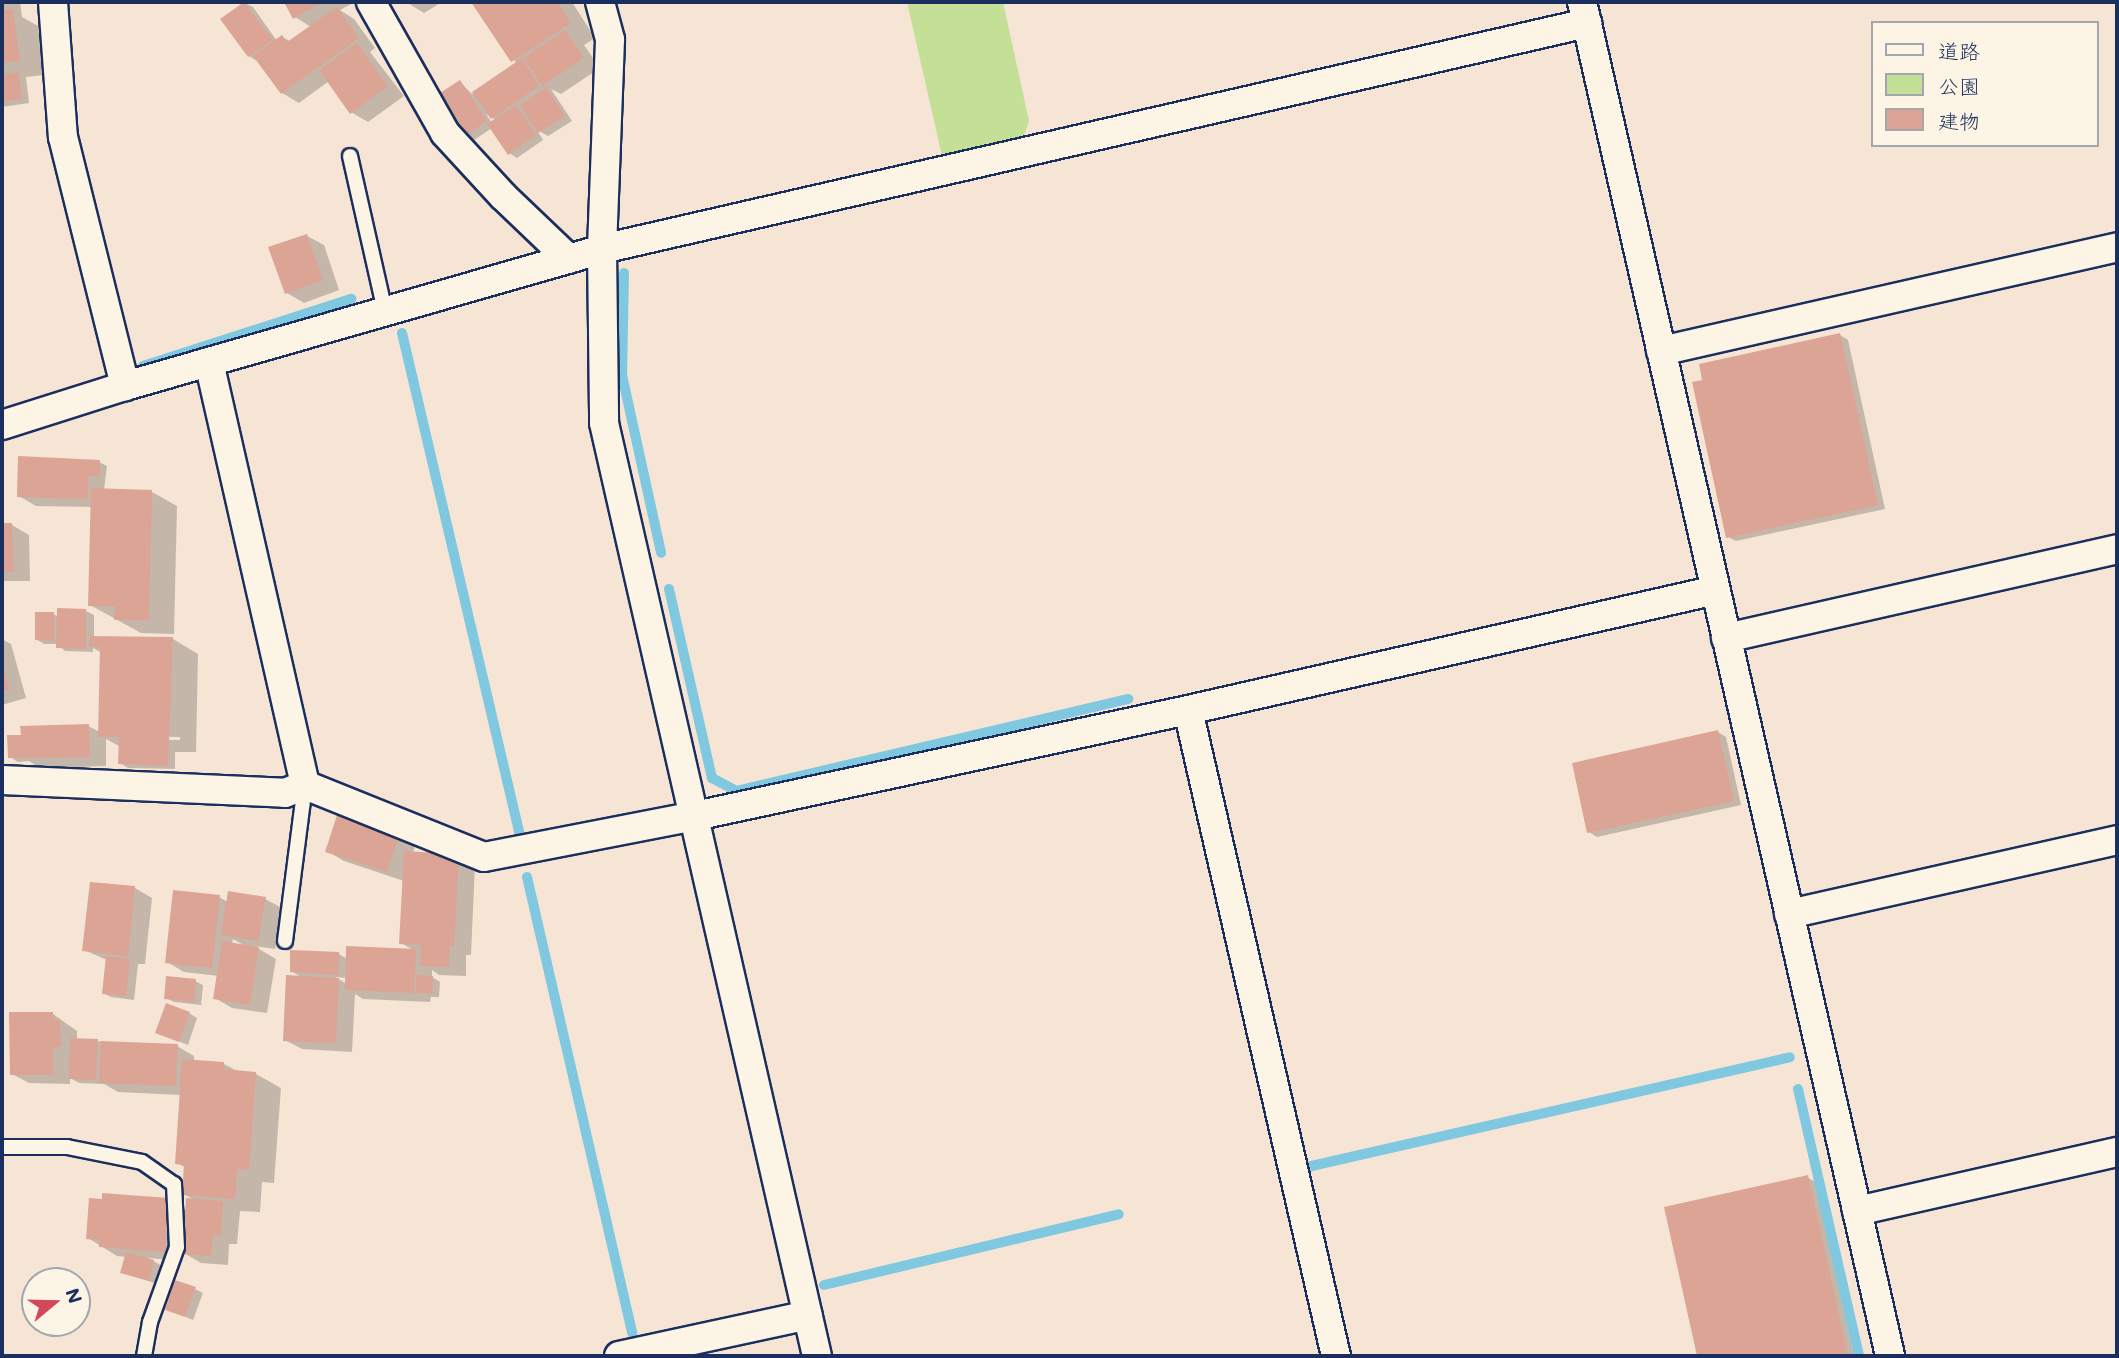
<!DOCTYPE html>
<html>
<head>
<meta charset="utf-8">
<style>
	body { margin:0 }
	#map { position:relative; width:2119px; height:1358px; overflow:hidden; background:#f6e5d5; font-family:Mali,"Klee One",sans-serif }
	div>[style] { position:absolute }
	[style*='--x'] { left:calc(var(--x)*1px); top:calc(var(--y)*1px); width:calc(var(--w)*1px); rotate:calc(var(--a)*1deg) }
	.green>* { inset:0; background:#c4df96 }
	.shadow>* { inset:0; background:#0003 }
	.stream>* { height:10px; margin:-5px; padding:0 5px; transform-origin:5px; border-radius:5px; background:#7fc8df }
	.building>* { inset:0; background:#dca495 }
	.roads { filter:drop-shadow(2px 0 #1b2f5e) drop-shadow(-2px 0 #1b2f5e) drop-shadow(0 2px #1b2f5e) drop-shadow(0 -2px #1b2f5e) }
	.service>* { height:14px; margin:-7px; padding:0 7px; transform-origin:7px; border-radius:7px; background:#fcf5e5 }
	.minor>* { height:28px; margin:-14px; padding:0 14px; transform-origin:14px; border-radius:14px; background:#fcf5e5 }
	span { translate:-50% -50%; white-space:nowrap; text-align:center; line-height:1.15; -webkit-text-stroke:6px #fcf5e5; paint-order:stroke }
	.frame { position:absolute; inset:0; border:4px solid #1b2f5e; pointer-events:none }
	.legend { position:absolute; left:1871px; top:21px; width:228px; height:126px; box-sizing:border-box; background:#fcf5e5; border:2px solid #a2a6af; margin:0; padding:9px 12px; list-style:none; font-size:21px; color:#1b2f5e }
	.legend li { display:flex; align-items:center; gap:14px; height:35px }
	.legend b { width:35px; border:2px solid #a2a6af }
	.north { position:absolute; left:21px; top:1267px; width:70px; height:70px; box-sizing:border-box; background:#fcf5e5; border:2px solid #a2a6af; border-radius:50%; rotate:71deg; font-size:19px; font-weight:700; line-height:28px; text-align:center; color:#1b2f5e }
	.north::after { content:''; display:block; margin:auto; width:24px; height:32px; background:#d1495b; clip-path:polygon(50% 0,100% 100%,50% 72%,0 100%) }
</style>
</head>
<body>
<div id="map">
	<div class="green">
		<div style="clip-path:polygon(907px 2px,1003px 2px,1029px 121px,1023px 138px,942px 156px)"></div>
	</div>
	<div class="shadow">
		<div style="clip-path:polygon(2px 2px,20px 2px,22px 17px,38px 26px,44px 75px,26px 77px,29px 103px,2px 107px)"></div>
		<div style="clip-path:polygon(286px 2px,355px 2px,340px 10px,354px 19px,375px 48px,370px 52px,404px 96px,368px 122px,351px 112px,329px 81px,299px 103px,282px 93px,257px 61px,249px 56px,223px 19px,245px 3px,253px 7px,277px 41px,283px 37px,291px 42px,311px 27px,295px 17px)"></div>
		<div style="clip-path:polygon(406px 2px,442px 2px,424px 13px)"></div>
		<div style="clip-path:polygon(evenodd,473px 2px,572px 2px,595px 38px,584px 45px,600px 68px,561px 94px,551px 89px,572px 121px,548px 136px,537px 130px,543px 140px,517px 158px,509px 153px,492px 128px,474px 140px,466px 135px,460px 82px,472px 94px,517px 64px,473px 2px,486px 114px,496px 120px,492px 123px,486px 114px)"></div>
		<div style="clip-path:polygon(307px 236px,324px 245px,339px 290px,304px 303px,287px 293px)"></div>
		<div style="clip-path:polygon(1840px 335px,1848px 340px,1885px 509px,1736px 541px,1728px 537px)"></div>
		<div style="clip-path:polygon(20px 458px,99px 462px,107px 466px,104px 490px,152px 492px,177px 506px,174px 634px,141px 633px,90px 605px,92px 507px,36px 506px,19px 496px)"></div>
		<div style="clip-path:polygon(2px 525px,12px 525px,29px 535px,30px 581px,2px 581px)"></div>
		<div style="clip-path:polygon(evenodd,86px 611px,94px 615px,94px 638px,173px 639px,198px 654px,196px 752px,175px 752px,175px 769px,128px 768px,120px 763px,121px 747px,106px 739px,106px 766px,40px 768px,29px 761px,18px 762px,10px 757px,22px 739px,88px 726px,100px 732px,102px 653px,93px 648px,93px 652px,65px 651px,57px 644px,44px 644px,36px 639px,54px 614px,58px 617px,86px 611px,124px 736px,180px 737px,180px 740px,124px 739px,124px 736px)"></div>
		<div style="clip-path:polygon(2px 639px,11px 644px,26px 698px,2px 705px)"></div>
		<div style="clip-path:polygon(1718px 732px,1726px 737px,1741px 805px,1597px 837px,1589px 832px)"></div>
		<div style="clip-path:polygon(evenodd,339px 815px,416px 843px,413px 853px,458px 856px,475px 865px,471px 955px,466px 955px,466px 976px,439px 975px,432px 970px,432px 977px,440px 982px,439px 997px,431px 997px,430px 1002px,363px 999px,355px 994px,352px 1052px,302px 1049px,285px 1040px,303px 978px,291px 971px,339px 954px,347px 959px,415px 951px,401px 943px,404px 881px,344px 861px,327px 851px,339px 815px,335px 977px,347px 978px,347px 984px,335px 977px)"></div>
		<div style="clip-path:polygon(135px 888px,152px 898px,145px 964px,138px 964px,134px 1000px,111px 997px,103px 993px,107px 960px,84px 950px)"></div>
		<div style="clip-path:polygon(evenodd,219px 897px,228px 902px,265px 899px,282px 908px,275px 949px,254px 946px,276px 959px,267px 1013px,232px 1008px,215px 998px,219px 976px,184px 972px,167px 962px,219px 897px,233px 939px,245px 946px,232px 944px,233px 939px)"></div>
		<div style="clip-path:polygon(195px 981px,203px 985px,201px 1005px,174px 1002px,166px 998px)"></div>
		<div style="clip-path:polygon(189px 1013px,197px 1018px,188px 1045px,158px 1033px)"></div>
		<div style="clip-path:polygon(53px 1014px,77px 1031px,77px 1040px,177px 1046px,194px 1056px,194px 1062px,224px 1064px,239px 1072px,256px 1074px,281px 1088px,274px 1183px,262px 1182px,260px 1212px,240px 1211px,237px 1244px,229px 1244px,228px 1265px,201px 1263px,182px 1252px,182px 1261px,148px 1258px,162px 1266px,157px 1284px,122px 1272px,126px 1257px,117px 1256px,88px 1238px,168px 1200px,187px 1211px,196px 1201px,184px 1194px,186px 1168px,177px 1163px,181px 1095px,118px 1092px,104px 1084px,79px 1083px,70px 1078px,70px 1084px,29px 1083px,12px 1074px)"></div>
		<div style="clip-path:polygon(1807px 1177px,1815px 1182px,1854px 1356px,1699px 1356px,1666px 1208px)"></div>
		<div style="clip-path:polygon(195px 1289px,203px 1293px,193px 1320px,167px 1309px)"></div>
	</div>
	<div class="stream">
		<div style="--x:624;--y:273;--w:102;--a:91.1"></div>
		<div style="--x:622;--y:375;--w:182;--a:77.6"></div>
		<div style="--x:402;--y:333;--w:521;--a:76.79"></div>
		<div style="--x:143;--y:366;--w:219;--a:-17.9"></div>
		<div style="--x:669;--y:589;--w:194;--a:77.2"></div>
		<div style="--x:712;--y:778;--w:27;--a:28"></div>
		<div style="--x:736;--y:791;--w:403;--a:-13.2"></div>
		<div style="--x:527;--y:877;--w:468;--a:77"></div>
		<div style="--x:1798;--y:1089;--w:274;--a:77.1"></div>
		<div style="--x:1307;--y:1167;--w:495;--a:-12.8"></div>
		<div style="--x:824;--y:1285;--w:303;--a:-13.5"></div>
	</div>
	<div class="building">
		<div style="clip-path:polygon(244px 2px,273px 40px,248px 57px,220px 19px)"></div>
		<div style="clip-path:polygon(284px 2px,322px 2px,293px 19px)"></div>
		<div style="clip-path:polygon(471px 2px,557px 2px,571px 23px,511px 62px)"></div>
		<div style="clip-path:polygon(337px 7px,359px 38px,281px 94px,253px 56px,282px 35px,287px 42px)"></div>
		<div style="clip-path:polygon(13px 9px,20px 61px,2px 63px,2px 11px)"></div>
		<div style="clip-path:polygon(565px 30px,584px 58px,542px 86px,524px 58px)"></div>
		<div style="clip-path:polygon(357px 43px,388px 86px,350px 114px,319px 70px)"></div>
		<div style="clip-path:polygon(522px 58px,539px 86px,491px 119px,472px 92px)"></div>
		<div style="clip-path:polygon(18px 72px,22px 99px,2px 102px,2px 74px)"></div>
		<div style="clip-path:polygon(460px 80px,487px 121px,465px 136px,437px 95px)"></div>
		<div style="clip-path:polygon(546px 87px,565px 116px,538px 133px,520px 105px)"></div>
		<div style="clip-path:polygon(516px 105px,536px 135px,508px 155px,487px 124px)"></div>
		<div style="clip-path:polygon(307px 234px,323px 280px,285px 294px,268px 247px)"></div>
		<div style="clip-path:polygon(1840px 333px,1878px 505px,1726px 538px,1692px 382px,1702px 380px,1699px 364px)"></div>
		<div style="clip-path:polygon(18px 456px,100px 460px,100px 476px,88px 476px,88px 499px,17px 497px)"></div>
		<div style="clip-path:polygon(91px 488px,152px 490px,149px 620px,114px 620px,115px 606px,88px 606px)"></div>
		<div style="clip-path:polygon(2px 523px,12px 523px,14px 572px,2px 572px)"></div>
		<div style="clip-path:polygon(57px 608px,86px 609px,86px 649px,56px 648px)"></div>
		<div style="clip-path:polygon(35px 612px,54px 612px,54px 641px,35px 640px)"></div>
		<div style="clip-path:polygon(90px 636px,173px 637px,168px 766px,118px 764px,119px 737px,98px 737px,100px 647px,89px 647px)"></div>
		<div style="clip-path:polygon(2px 664px,9px 689px,2px 691px)"></div>
		<div style="clip-path:polygon(89px 724px,90px 757px,8px 758px,7px 735px,21px 735px,20px 726px)"></div>
		<div style="clip-path:polygon(1718px 730px,1734px 801px,1587px 833px,1572px 763px)"></div>
		<div style="clip-path:polygon(338px 812px,400px 832px,387px 872px,325px 852px)"></div>
		<div style="clip-path:polygon(404px 851px,459px 854px,454px 946px,450px 946px,449px 967px,420px 966px,421px 945px,399px 944px)"></div>
		<div style="clip-path:polygon(90px 882px,135px 886px,128px 956px,82px 951px)"></div>
		<div style="clip-path:polygon(173px 890px,220px 895px,212px 968px,165px 963px)"></div>
		<div style="clip-path:polygon(228px 891px,266px 897px,258px 941px,221px 935px)"></div>
		<div style="clip-path:polygon(222px 941px,259px 947px,250px 1005px,213px 999px)"></div>
		<div style="clip-path:polygon(346px 946px,416px 949px,414px 993px,345px 990px)"></div>
		<div style="clip-path:polygon(290px 950px,339px 952px,339px 975px,290px 972px)"></div>
		<div style="clip-path:polygon(106px 956px,130px 959px,126px 996px,102px 994px)"></div>
		<div style="clip-path:polygon(286px 975px,339px 978px,336px 1043px,283px 1041px)"></div>
		<div style="clip-path:polygon(416px 975px,433px 976px,432px 994px,416px 993px)"></div>
		<div style="clip-path:polygon(166px 976px,196px 979px,194px 1002px,164px 999px)"></div>
		<div style="clip-path:polygon(166px 1003px,190px 1012px,179px 1042px,155px 1033px)"></div>
		<div style="clip-path:polygon(9px 1012px,53px 1012px,53px 1020px,60px 1020px,61px 1047px,53px 1047px,53px 1075px,10px 1075px)"></div>
		<div style="clip-path:polygon(70px 1038px,98px 1039px,96px 1080px,69px 1079px)"></div>
		<div style="clip-path:polygon(101px 1041px,178px 1044px,176px 1086px,99px 1083px)"></div>
		<div style="clip-path:polygon(182px 1059px,224px 1062px,224px 1069px,256px 1072px,249px 1170px,237px 1169px,235px 1199px,182px 1195px,184px 1165px,175px 1164px)"></div>
		<div style="clip-path:polygon(1808px 1175px,1848px 1356px,1697px 1356px,1664px 1207px)"></div>
		<div style="clip-path:polygon(102px 1193px,169px 1198px,165px 1252px,99px 1247px,99px 1240px,86px 1239px,89px 1198px,102px 1199px)"></div>
		<div style="clip-path:polygon(186px 1198px,223px 1201px,221px 1236px,213px 1235px,211px 1256px,182px 1254px)"></div>
		<div style="clip-path:polygon(126px 1252px,154px 1260px,149px 1281px,120px 1273px)"></div>
		<div style="clip-path:polygon(175px 1280px,196px 1287px,185px 1317px,165px 1310px)"></div>
	</div>
	<div class="roads">
		<div class="service">
			<div style="--x:350;--y:156;--w:159;--a:77.3"></div>
			<div style="--x:285;--y:941;--w:157;--a:-82.7"></div>
			<div style="--x:2;--y:1147;--w:65;--a:0"></div>
			<div style="--x:67;--y:1147;--w:76;--a:11.3"></div>
			<div style="--x:142;--y:1162;--w:39;--a:35"></div>
			<div style="--x:174;--y:1184;--w:63;--a:87.3"></div>
			<div style="--x:177;--y:1247;--w:80;--a:109.8"></div>
			<div style="--x:150;--y:1322;--w:35;--a:100"></div>
		</div>
		<div class="minor">
			<div style="--x:53;--y:2;--w:135;--a:85.8"></div>
			<div style="--x:63;--y:137;--w:257;--a:76"></div>
			<div style="--x:371;--y:2;--w:150;--a:60.5"></div>
			<div style="--x:445;--y:133;--w:86;--a:47.4"></div>
			<div style="--x:503;--y:196;--w:91;--a:43.7"></div>
			<div style="--x:600;--y:2;--w:39;--a:75"></div>
			<div style="--x:610;--y:40;--w:209;--a:92.2"></div>
			<div style="--x:602;--y:249;--w:174;--a:89.3"></div>
			<div style="--x:604;--y:423;--w:957;--a:77.14"></div>
			<div style="--x:1582;--y:2;--w:1389;--a:77.18"></div>
			<div style="--x:1661;--y:351;--w:468;--a:-12.8"></div>
			<div style="--x:209;--y:362;--w:434;--a:77.2"></div>
			<div style="--x:2;--y:425;--w:129;--a:-17.6"></div>
			<div style="--x:125;--y:386;--w:496;--a:-16"></div>
			<div style="--x:602;--y:249;--w:1011;--a:-12.92"></div>
			<div style="--x:1726;--y:638;--w:401;--a:-12.8"></div>
			<div style="--x:1188;--y:710;--w:663;--a:77.1"></div>
			<div style="--x:2;--y:780;--w:283;--a:2.6"></div>
			<div style="--x:285;--y:793;--w:22;--a:-22"></div>
			<div style="--x:305;--y:785;--w:193;--a:21.9"></div>
			<div style="--x:484;--y:857;--w:215;--a:-11"></div>
			<div style="--x:695;--y:816;--w:504;--a:-12.13"></div>
			<div style="--x:1188;--y:710;--w:541;--a:-12.8"></div>
			<div style="--x:1789;--y:914;--w:336;--a:-12.7"></div>
			<div style="--x:1857;--y:1211;--w:267;--a:-12.8"></div>
			<div style="--x:619;--y:1356;--w:193;--a:-12.2"></div>
		</div>
	</div>
	<div class="frame"></div>
	<ul class="legend">
	<li><b style="height:9px;background:#fcf5e5"></b>道路</li>
	<li><b style="height:19px;background:#c4df96"></b>公園</li>
	<li><b style="height:19px;background:#dca495"></b>建物</li>
	</ul>
	<div class="north">N</div>
</div>
</body>
</html>
